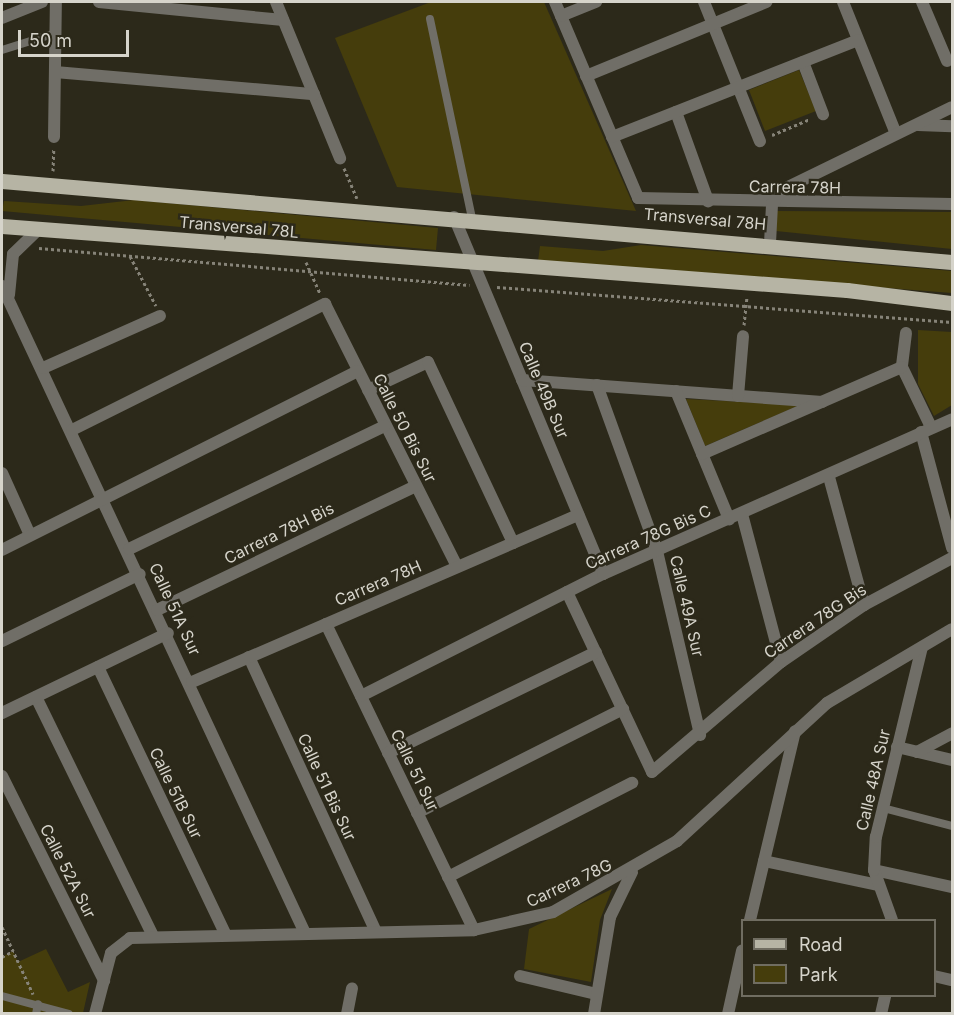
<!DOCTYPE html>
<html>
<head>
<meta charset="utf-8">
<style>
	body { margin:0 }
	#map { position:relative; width:954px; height:1015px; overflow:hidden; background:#2c291a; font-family:Inter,sans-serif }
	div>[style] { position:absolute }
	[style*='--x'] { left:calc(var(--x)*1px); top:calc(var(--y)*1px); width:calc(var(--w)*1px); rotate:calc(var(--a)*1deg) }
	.green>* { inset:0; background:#453d0c }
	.path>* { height:3px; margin-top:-1.5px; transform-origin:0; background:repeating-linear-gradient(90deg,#868378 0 3px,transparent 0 6px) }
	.service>* { height:8px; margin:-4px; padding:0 4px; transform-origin:4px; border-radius:4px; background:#706e67 }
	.minor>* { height:12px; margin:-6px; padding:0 6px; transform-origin:6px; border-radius:6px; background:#706e67 }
	.tertiary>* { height:12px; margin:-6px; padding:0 6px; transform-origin:6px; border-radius:6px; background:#706e67 }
	.primary>* { height:15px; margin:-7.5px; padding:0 7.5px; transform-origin:7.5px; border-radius:7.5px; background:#b6b4a4 }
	span { translate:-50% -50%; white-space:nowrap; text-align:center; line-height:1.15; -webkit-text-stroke:5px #2c291a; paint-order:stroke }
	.street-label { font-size:16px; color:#d6d4cb }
	.frame { position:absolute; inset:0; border:3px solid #d6d4cb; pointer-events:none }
	.legend { position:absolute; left:741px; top:919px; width:195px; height:78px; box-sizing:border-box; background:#2c291a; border:2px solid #706d61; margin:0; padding:8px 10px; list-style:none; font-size:18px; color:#d6d4cb }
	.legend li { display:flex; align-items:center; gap:12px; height:30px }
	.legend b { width:30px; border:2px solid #706d61 }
	.scale { position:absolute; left:18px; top:30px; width:111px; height:27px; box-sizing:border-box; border:3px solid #d6d4cb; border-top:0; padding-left:8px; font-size:18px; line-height:21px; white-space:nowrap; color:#d6d4cb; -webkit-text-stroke:4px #2c291a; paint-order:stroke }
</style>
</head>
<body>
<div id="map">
	<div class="green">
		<div style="clip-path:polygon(431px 2px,544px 2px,636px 211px,397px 187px,335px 38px)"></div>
		<div style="clip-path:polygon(799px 70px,816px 111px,765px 131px,749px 90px)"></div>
		<div style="clip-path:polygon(134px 200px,438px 228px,436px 250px,2px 211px,4px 201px,81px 206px)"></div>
		<div style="clip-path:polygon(777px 211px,952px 212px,952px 249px,776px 231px)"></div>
		<div style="clip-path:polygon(641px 245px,952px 271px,952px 293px,538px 261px,540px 246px,603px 251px)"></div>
		<div style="clip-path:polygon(918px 330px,952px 332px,952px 405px,934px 416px,918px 384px)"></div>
		<div style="clip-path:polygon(686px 399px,800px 405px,705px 446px)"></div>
		<div style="clip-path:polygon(612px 889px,600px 920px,591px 982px,524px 969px,529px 929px)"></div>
		<div style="clip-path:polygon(46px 949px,68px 992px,90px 982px,83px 1013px,2px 1013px,2px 957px,13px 951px,18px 962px)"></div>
	</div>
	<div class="path">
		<div style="--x:772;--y:135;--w:41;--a:-22.8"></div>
		<div style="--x:344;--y:168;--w:33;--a:67"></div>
		<div style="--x:53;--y:171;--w:23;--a:-88"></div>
		<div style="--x:39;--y:248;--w:432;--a:4.9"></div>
		<div style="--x:130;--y:256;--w:56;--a:62.5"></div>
		<div style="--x:306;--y:262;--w:35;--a:66"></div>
		<div style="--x:497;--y:287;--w:456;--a:4.4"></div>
		<div style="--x:744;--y:325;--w:29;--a:-84"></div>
		<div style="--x:2;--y:927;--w:74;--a:65.2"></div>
		<div style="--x:2;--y:957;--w:13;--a:-29"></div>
	</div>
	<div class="service">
		<div style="--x:430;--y:19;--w:204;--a:78.1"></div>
		<div style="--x:2;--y:50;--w:57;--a:-17.5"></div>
		<div style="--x:883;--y:808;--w:71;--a:14.6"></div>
		<div style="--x:2;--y:996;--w:69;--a:15"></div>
		<div style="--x:36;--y:1014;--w:10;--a:-79"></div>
	</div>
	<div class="minor">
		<div style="--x:99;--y:2;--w:185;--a:5.6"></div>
		<div style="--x:276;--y:2;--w:169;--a:67.7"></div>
		<div style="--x:555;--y:2;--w:213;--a:67"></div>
		<div style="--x:638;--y:198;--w:314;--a:1.1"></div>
		<div style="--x:704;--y:2;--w:150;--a:68.1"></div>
		<div style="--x:843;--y:2;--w:142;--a:68.1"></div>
		<div style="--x:922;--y:2;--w:64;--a:67"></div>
		<div style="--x:561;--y:16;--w:38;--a:-22"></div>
		<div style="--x:803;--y:62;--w:56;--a:69"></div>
		<div style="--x:55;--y:72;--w:260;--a:4.9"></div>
		<div style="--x:586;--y:76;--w:195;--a:-22.3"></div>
		<div style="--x:676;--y:112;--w:95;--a:70.2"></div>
		<div style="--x:918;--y:125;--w:34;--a:2"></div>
		<div style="--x:54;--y:137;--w:135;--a:-89.2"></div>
		<div style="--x:612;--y:137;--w:264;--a:-21.5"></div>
		<div style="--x:454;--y:217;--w:387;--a:67.3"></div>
		<div style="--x:770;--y:243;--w:39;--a:-87"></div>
		<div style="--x:772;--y:204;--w:17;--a:-54"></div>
		<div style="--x:782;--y:190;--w:189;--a:-26"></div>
		<div style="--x:2;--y:286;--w:712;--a:64.91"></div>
		<div style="--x:9;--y:295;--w:41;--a:-84.4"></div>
		<div style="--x:13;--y:254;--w:36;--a:-44"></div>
		<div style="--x:906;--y:333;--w:34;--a:97"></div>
		<div style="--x:902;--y:367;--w:67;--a:64.2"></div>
		<div style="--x:43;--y:368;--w:128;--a:-24"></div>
		<div style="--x:522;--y:380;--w:301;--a:4.2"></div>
		<div style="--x:597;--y:385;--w:177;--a:70.1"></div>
		<div style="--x:657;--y:551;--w:189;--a:76.8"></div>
		<div style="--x:368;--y:390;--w:66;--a:-25"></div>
		<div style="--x:428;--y:362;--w:200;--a:64.8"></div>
		<div style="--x:676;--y:391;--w:139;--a:67.5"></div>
		<div style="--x:738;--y:396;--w:60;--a:-85.2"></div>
		<div style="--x:72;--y:430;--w:283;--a:-26.5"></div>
		<div style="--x:325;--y:304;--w:294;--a:63.3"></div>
		<div style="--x:921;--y:432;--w:120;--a:75"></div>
		<div style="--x:702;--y:454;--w:218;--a:-23.5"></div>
		<div style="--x:2;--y:473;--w:68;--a:65.7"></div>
		<div style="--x:829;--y:477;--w:133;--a:74.7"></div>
		<div style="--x:742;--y:514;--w:153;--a:75.2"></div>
		<div style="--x:129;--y:549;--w:284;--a:-25.7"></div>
		<div style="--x:2;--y:550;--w:398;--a:-26.7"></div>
		<div style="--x:567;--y:592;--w:199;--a:64.7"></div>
		<div style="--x:652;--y:772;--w:170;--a:-40.5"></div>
		<div style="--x:781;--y:662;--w:101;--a:-34.5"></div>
		<div style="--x:864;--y:605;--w:100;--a:-28.1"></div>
		<div style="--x:157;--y:610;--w:287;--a:-25.6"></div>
		<div style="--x:326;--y:624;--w:340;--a:64.2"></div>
		<div style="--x:2;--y:641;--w:153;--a:-25.9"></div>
		<div style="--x:249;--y:657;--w:303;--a:65.2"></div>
		<div style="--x:98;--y:667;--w:295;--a:64.5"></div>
		<div style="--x:192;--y:682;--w:421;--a:-23.4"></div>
		<div style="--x:361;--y:696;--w:271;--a:-26.8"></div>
		<div style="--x:603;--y:574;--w:382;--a:-23.9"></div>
		<div style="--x:36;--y:697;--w:266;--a:63.9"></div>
		<div style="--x:2;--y:713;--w:184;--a:-25.7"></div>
		<div style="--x:897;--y:747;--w:57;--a:13.3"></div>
		<div style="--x:917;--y:752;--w:40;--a:-28"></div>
		<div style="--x:388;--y:753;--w:231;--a:-25.9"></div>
		<div style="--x:2;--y:776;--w:229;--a:63.5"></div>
		<div style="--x:417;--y:813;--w:231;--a:-26.8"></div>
		<div style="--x:764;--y:861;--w:116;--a:11.9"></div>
		<div style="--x:874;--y:870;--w:80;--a:12.3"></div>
		<div style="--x:448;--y:877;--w:207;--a:-27.1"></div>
		<div style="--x:750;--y:920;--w:194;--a:-76.6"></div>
		<div style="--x:520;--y:976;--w:79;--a:13.2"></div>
		<div style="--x:934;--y:976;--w:18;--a:13"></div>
		<div style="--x:347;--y:1014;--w:26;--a:-79"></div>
		<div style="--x:594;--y:1014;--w:98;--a:-80.6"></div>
		<div style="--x:610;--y:917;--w:50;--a:-63.9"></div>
		<div style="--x:728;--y:1014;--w:65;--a:-77.5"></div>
	</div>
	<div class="tertiary">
		<div style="--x:2;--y:18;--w:43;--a:-21.8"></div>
		<div style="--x:892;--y:920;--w:53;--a:-109.8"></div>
		<div style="--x:874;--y:870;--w:33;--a:-87"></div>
		<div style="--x:876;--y:837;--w:195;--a:-76.4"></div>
		<div style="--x:95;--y:1014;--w:63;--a:-75.3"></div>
		<div style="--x:111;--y:953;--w:24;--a:-38"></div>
		<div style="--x:130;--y:938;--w:344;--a:-1.3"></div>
		<div style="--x:474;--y:930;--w:81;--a:-12.8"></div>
		<div style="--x:553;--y:912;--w:143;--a:-29.8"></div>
		<div style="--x:677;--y:841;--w:204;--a:-42.6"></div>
		<div style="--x:827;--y:703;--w:145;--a:-30.6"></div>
		<div style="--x:881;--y:1014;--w:18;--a:-77"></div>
	</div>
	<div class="primary">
		<div style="--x:2;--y:181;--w:953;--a:4.87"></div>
		<div style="--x:2;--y:226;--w:847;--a:4.33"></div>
		<div style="--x:847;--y:290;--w:106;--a:7.1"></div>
	</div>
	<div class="street-label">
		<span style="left:795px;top:187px;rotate:1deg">Carrera 78H</span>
		<span style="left:705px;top:219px;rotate:5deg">Transversal 78H</span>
		<span style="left:239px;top:227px;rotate:5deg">Transversal 78L</span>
		<span style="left:544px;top:390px;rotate:67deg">Calle 49B Sur</span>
		<span style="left:405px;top:428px;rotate:63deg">Calle 50 Bis Sur</span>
		<span style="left:279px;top:533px;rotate:-26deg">Carrera 78H Bis</span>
		<span style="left:648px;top:537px;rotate:-24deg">Carrera 78G Bis C</span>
		<span style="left:378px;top:583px;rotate:-23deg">Carrera 78H</span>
		<span style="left:687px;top:606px;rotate:77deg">Calle 49A Sur</span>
		<span style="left:175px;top:609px;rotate:65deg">Calle 51A Sur</span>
		<span style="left:815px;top:621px;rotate:-34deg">Carrera 78G Bis</span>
		<span style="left:415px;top:770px;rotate:64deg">Calle 51 Sur</span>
		<span style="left:873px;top:780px;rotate:-77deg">Calle 48A Sur</span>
		<span style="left:327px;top:787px;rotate:65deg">Calle 51 Bis Sur</span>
		<span style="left:176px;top:793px;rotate:64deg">Calle 51B Sur</span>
		<span style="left:68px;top:871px;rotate:63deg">Calle 52A Sur</span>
		<span style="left:569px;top:883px;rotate:-25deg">Carrera 78G</span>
	</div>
	<div class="frame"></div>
	<ul class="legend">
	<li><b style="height:8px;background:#b6b4a4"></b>Road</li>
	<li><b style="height:16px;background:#453d0c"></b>Park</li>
	</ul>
	<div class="scale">50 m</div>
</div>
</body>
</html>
